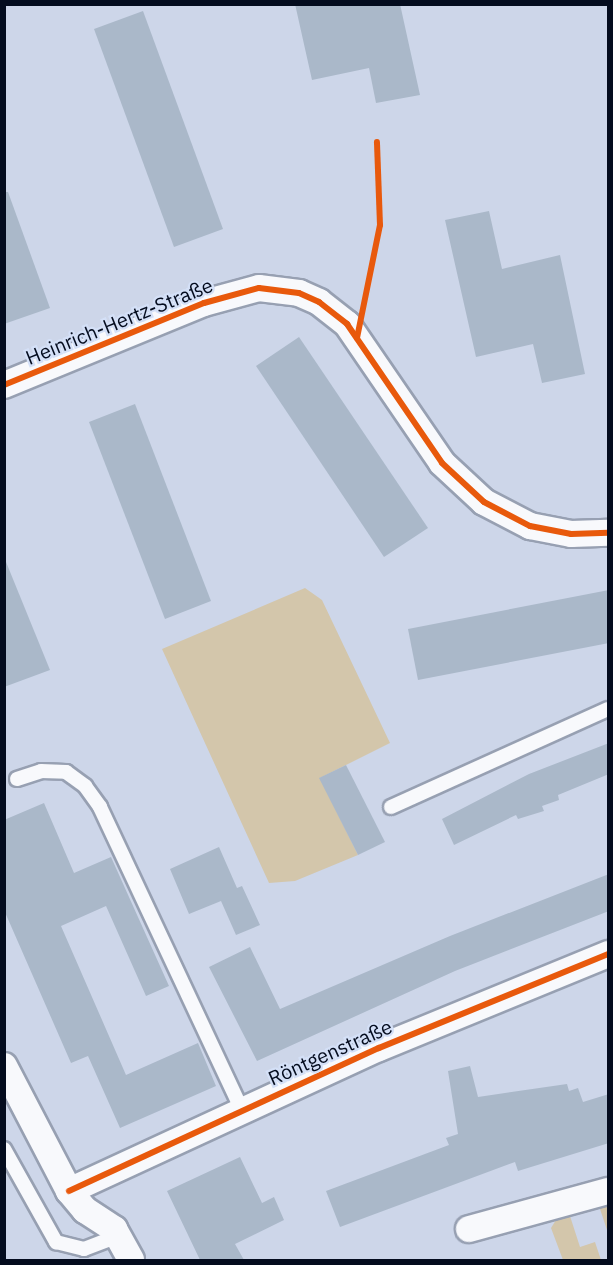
<!DOCTYPE html>
<html>
<head>
<meta charset="utf-8">
<style>
	body { margin:0 }
	#map { position:relative; width:613px; height:1265px; overflow:hidden; background:#cdd6e9; font-family:"IBM Plex Sans",sans-serif }
	div>[style] { position:absolute }
	[style*='--x'] { left:calc(var(--x)*1px); top:calc(var(--y)*1px); width:calc(var(--w)*1px); rotate:calc(var(--a)*1deg) }
	.green>* { inset:0; background:#d3c6ab }
	.building>* { inset:0; background:#aab8c9 }
	.roads { filter:drop-shadow(2px 0 #97a0b2) drop-shadow(-2px 0 #97a0b2) drop-shadow(0 2px #97a0b2) drop-shadow(0 -2px #97a0b2) }
	.lane>* { height:14px; margin:-7px; padding:0 7px; transform-origin:7px; border-radius:7px; background:#f8f9fc }
	.street>* { height:26px; margin:-13px; padding:0 13px; transform-origin:13px; border-radius:13px; background:#f8f9fc }
	.cycleway>* { height:6px; margin:-3px; padding:0 3px; transform-origin:3px; border-radius:3px; background:#e8590c }
	span { translate:-50% -50%; white-space:nowrap; text-align:center; line-height:1.15; -webkit-text-stroke:4.5px #d4e0f7; paint-order:stroke }
	.street-label { font-size:20px; color:#040c1e }
	.frame { position:absolute; inset:0; border:6px solid #040c1e; pointer-events:none }
</style>
</head>
<body>
<div id="map">
	<div class="green">
		<div style="clip-path:polygon(305px 588px,322px 600px,390px 743px,320px 778px,358px 855px,295px 881px,269px 883px,162px 649px)"></div>
		<div style="clip-path:polygon(608px 1203px,608px 1233px,599px 1206px)"></div>
		<div style="clip-path:polygon(570px 1216px,580px 1247px,595px 1242px,601px 1260px,563px 1260px,551px 1228px,556px 1220px)"></div>
	</div>
	<div class="building">
		<div style="clip-path:polygon(295px 4px,400px 4px,420px 95px,376px 103px,369px 68px,312px 80px)"></div>
		<div style="clip-path:polygon(143px 11px,223px 229px,174px 247px,94px 29px)"></div>
		<div style="clip-path:polygon(4px 192px,8px 192px,50px 308px,4px 324px)"></div>
		<div style="clip-path:polygon(489px 211px,502px 269px,560px 255px,585px 374px,542px 383px,533px 344px,476px 357px,445px 220px)"></div>
		<div style="clip-path:polygon(299px 337px,428px 528px,384px 557px,256px 366px)"></div>
		<div style="clip-path:polygon(135px 404px,211px 601px,165px 619px,89px 422px)"></div>
		<div style="clip-path:polygon(4px 557px,50px 670px,4px 687px)"></div>
		<div style="clip-path:polygon(609px 590px,609px 643px,418px 680px,408px 629px)"></div>
		<div style="clip-path:polygon(609px 743px,609px 774px,558px 795px,559px 800px,542px 806px,544px 811px,518px 819px,516px 815px,454px 845px,442px 819px,529px 774px)"></div>
		<div style="clip-path:polygon(346px 765px,385px 842px,358px 855px,319px 778px)"></div>
		<div style="clip-path:polygon(44px 803px,74px 873px,111px 857px,169px 986px,146px 996px,106px 906px,61px 926px,126px 1075px,198px 1043px,216px 1086px,120px 1128px,88px 1056px,71px 1063px,4px 910px,4px 820px)"></div>
		<div style="clip-path:polygon(219px 847px,237px 888px,242px 886px,260px 925px,236px 935px,221px 901px,189px 914px,170px 869px)"></div>
		<div style="clip-path:polygon(609px 874px,609px 911px,455px 971px,257px 1061px,209px 967px,250px 947px,280px 1009px,450px 936px)"></div>
		<div style="clip-path:polygon(470px 1066px,478px 1097px,567px 1084px,569px 1091px,578px 1088px,583px 1102px,609px 1094px,609px 1143px,518px 1171px,515px 1162px,340px 1227px,326px 1191px,449px 1145px,446px 1138px,458px 1134px,448px 1071px)"></div>
		<div style="clip-path:polygon(240px 1157px,262px 1203px,274px 1197px,284px 1220px,235px 1244px,244px 1260px,200px 1260px,167px 1191px)"></div>
	</div>
	<div class="roads">
		<div class="lane">
			<div style="--x:17;--y:779;--w:25;--a:-18"></div>
			<div style="--x:41;--y:771;--w:25;--a:2"></div>
			<div style="--x:66;--y:772;--w:24;--a:36"></div>
			<div style="--x:85;--y:786;--w:26;--a:54"></div>
			<div style="--x:100;--y:807;--w:335;--a:64.9"></div>
			<div style="--x:391;--y:807;--w:238;--a:-24.3"></div>
			<div style="--x:4;--y:1149;--w:107;--a:60.8"></div>
			<div style="--x:56;--y:1242;--w:29;--a:14"></div>
			<div style="--x:84;--y:1249;--w:36;--a:-21"></div>
		</div>
		<div class="street">
			<div style="--x:4;--y:385;--w:216;--a:-22.3"></div>
			<div style="--x:204;--y:303;--w:57;--a:-15.3"></div>
			<div style="--x:259;--y:288;--w:40;--a:7.1"></div>
			<div style="--x:299;--y:293;--w:22;--a:24"></div>
			<div style="--x:319;--y:302;--w:36;--a:38"></div>
			<div style="--x:347;--y:324;--w:168;--a:55.6"></div>
			<div style="--x:442;--y:463;--w:57;--a:42.9"></div>
			<div style="--x:484;--y:502;--w:52;--a:27.6"></div>
			<div style="--x:530;--y:526;--w:42;--a:11"></div>
			<div style="--x:571;--y:534;--w:37;--a:-2"></div>
			<div style="--x:4;--y:1066;--w:141;--a:62.5"></div>
			<div style="--x:69;--y:1191;--w:25;--a:50"></div>
			<div style="--x:85;--y:1210;--w:35;--a:33"></div>
			<div style="--x:114;--y:1229;--w:35;--a:61"></div>
			<div style="--x:69;--y:1191;--w:341;--a:-24.8"></div>
			<div style="--x:379;--y:1048;--w:248;--a:-22.3"></div>
			<div style="--x:469;--y:1229;--w:144;--a:-15.3"></div>
		</div>
	</div>
	<div class="cycleway">
		<div style="--x:357;--y:338;--w:115;--a:-78.5"></div>
		<div style="--x:380;--y:225;--w:83;--a:-92.1"></div>
		<div style="--x:4;--y:385;--w:216;--a:-22.3"></div>
		<div style="--x:204;--y:303;--w:57;--a:-15.3"></div>
		<div style="--x:259;--y:288;--w:40;--a:7.1"></div>
		<div style="--x:299;--y:293;--w:22;--a:24"></div>
		<div style="--x:319;--y:302;--w:36;--a:38"></div>
		<div style="--x:347;--y:324;--w:168;--a:55.6"></div>
		<div style="--x:442;--y:463;--w:57;--a:42.9"></div>
		<div style="--x:484;--y:502;--w:52;--a:27.6"></div>
		<div style="--x:530;--y:526;--w:42;--a:11"></div>
		<div style="--x:571;--y:534;--w:37;--a:-2"></div>
		<div style="--x:69;--y:1191;--w:341;--a:-24.8"></div>
		<div style="--x:379;--y:1048;--w:248;--a:-22.3"></div>
	</div>
	<div class="street-label">
		<span style="left:119px;top:321px;rotate:-22deg">Heinrich-Hertz-Straße</span>
		<span style="left:330px;top:1052px;rotate:-24deg">Röntgenstraße</span>
	</div>
	<div class="frame"></div>
</div>
</body>
</html>
